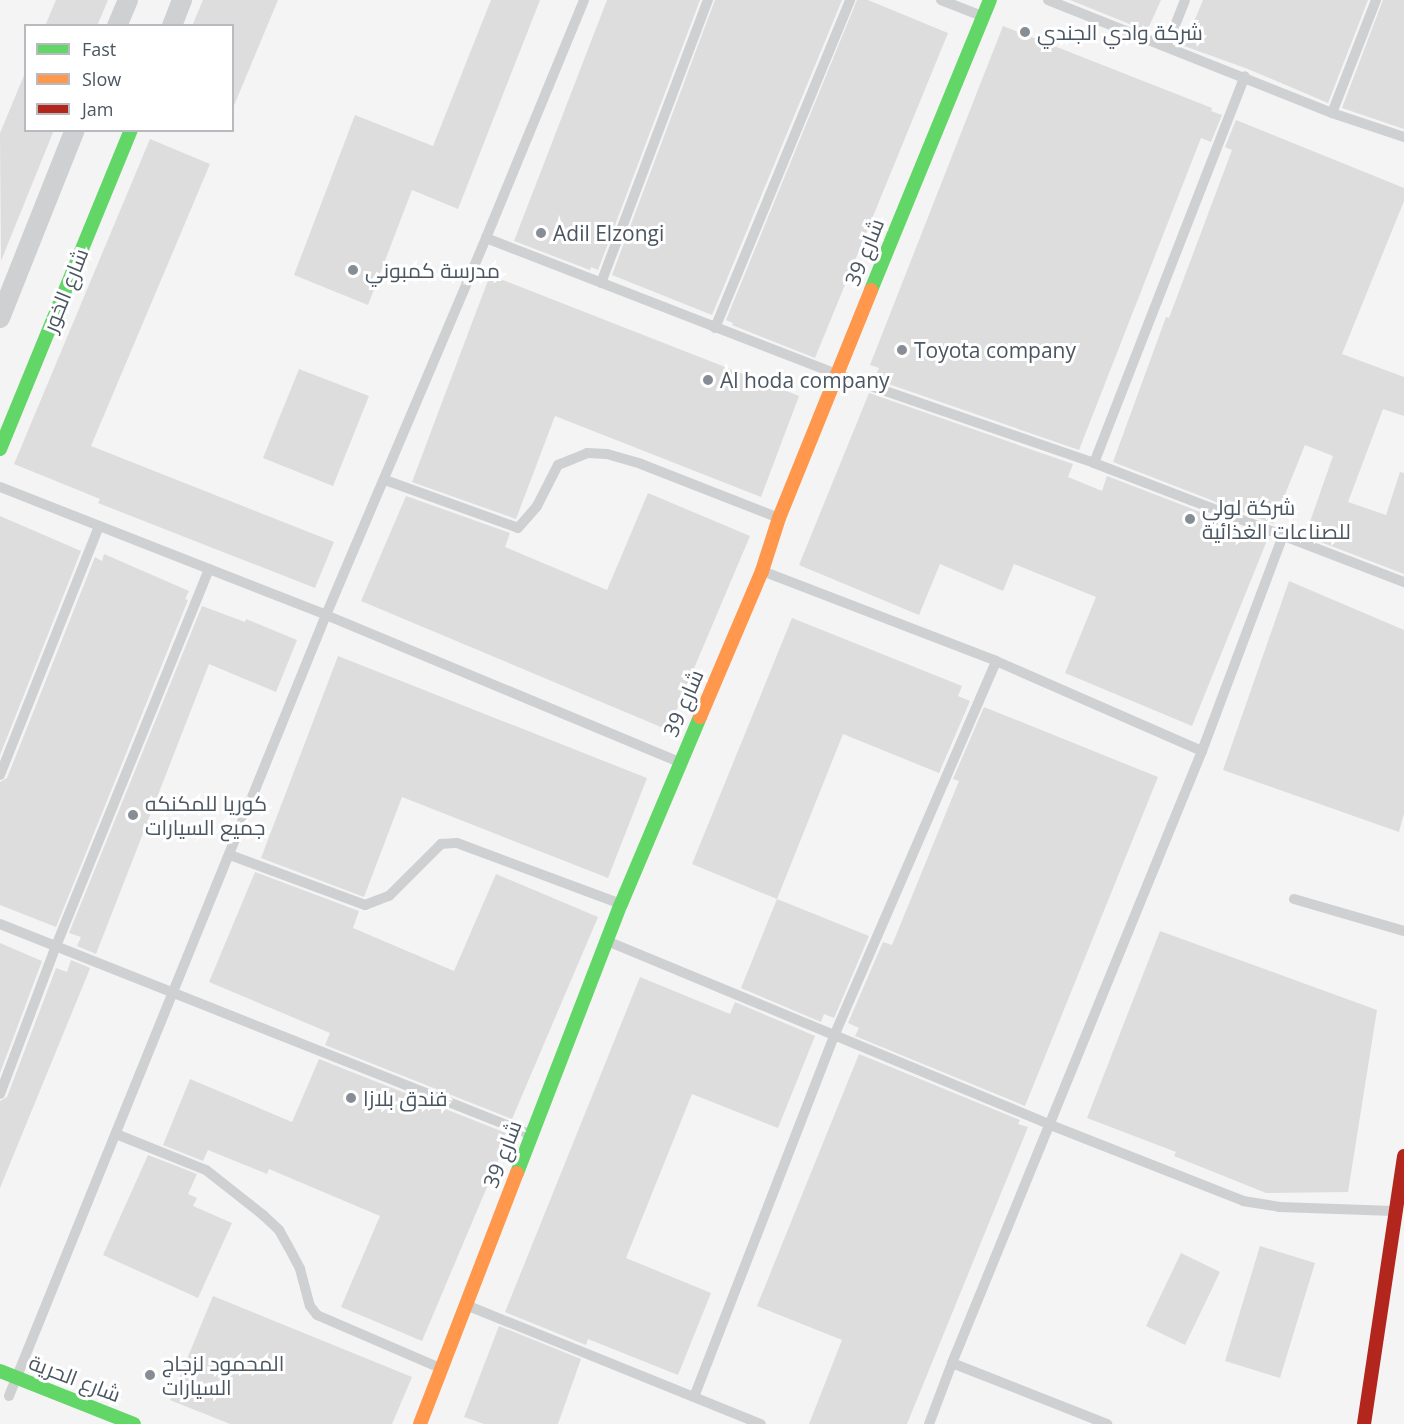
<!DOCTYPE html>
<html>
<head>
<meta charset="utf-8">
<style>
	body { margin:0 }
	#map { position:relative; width:1404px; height:1424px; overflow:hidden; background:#f4f4f4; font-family:"Open Sans",Cairo,sans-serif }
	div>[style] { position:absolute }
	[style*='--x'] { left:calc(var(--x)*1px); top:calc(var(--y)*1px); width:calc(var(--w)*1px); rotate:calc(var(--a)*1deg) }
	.building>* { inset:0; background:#ddddde }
	.lane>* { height:10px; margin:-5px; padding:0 5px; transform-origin:5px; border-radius:5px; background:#ced0d2 }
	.street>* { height:20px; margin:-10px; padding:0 10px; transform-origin:10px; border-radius:10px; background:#ced0d2 }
	.fast>* { height:14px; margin:-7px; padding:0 7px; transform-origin:7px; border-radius:7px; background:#63d668 }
	.slow>* { height:14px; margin:-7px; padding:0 7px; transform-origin:7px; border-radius:7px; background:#ff974d }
	.jam>* { height:14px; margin:-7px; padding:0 7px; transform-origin:7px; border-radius:7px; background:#b3261e }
	.dots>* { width:16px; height:16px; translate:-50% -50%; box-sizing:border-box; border:3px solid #fff; border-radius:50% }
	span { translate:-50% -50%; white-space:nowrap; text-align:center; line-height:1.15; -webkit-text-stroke:6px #fff; paint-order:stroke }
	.poi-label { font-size:21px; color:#4a5661 }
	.left { translate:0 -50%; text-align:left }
	.street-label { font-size:21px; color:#4a5661 }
	.legend { position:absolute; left:24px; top:24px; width:210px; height:108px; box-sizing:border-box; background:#fff; border:2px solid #b7bbc0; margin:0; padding:8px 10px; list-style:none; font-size:18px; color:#4a5661 }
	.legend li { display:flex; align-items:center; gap:12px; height:30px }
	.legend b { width:30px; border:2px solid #b7bbc0 }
</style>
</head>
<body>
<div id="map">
	<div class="building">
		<div style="clip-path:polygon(56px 0,108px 0,97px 26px,45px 26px)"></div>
		<div style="clip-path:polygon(203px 0,278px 0,233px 108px,232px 26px,192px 26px)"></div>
		<div style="clip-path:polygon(491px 0,540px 0,458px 209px,412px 190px,368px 305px,294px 275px,355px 115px,433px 146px)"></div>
		<div style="clip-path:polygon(607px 0,700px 0,598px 270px,591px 267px,590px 270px,514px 241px)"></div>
		<div style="clip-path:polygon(715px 0,842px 0,712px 315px,612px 275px)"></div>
		<div style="clip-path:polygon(857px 0,868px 0,948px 33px,815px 358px,732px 325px,733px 323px,726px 320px)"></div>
		<div style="clip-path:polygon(1070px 0,1161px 0,1147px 31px)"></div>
		<div style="clip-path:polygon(1203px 0,1368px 0,1328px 103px,1248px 69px,1184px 46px)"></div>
		<div style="clip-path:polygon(1383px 0,1404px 0,1404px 129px,1342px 108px)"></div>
		<div style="clip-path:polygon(1003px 26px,1212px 108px,1211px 111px,1222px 115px,1211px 142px,1201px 138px,1079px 450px,874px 379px,879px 368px,870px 365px)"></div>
		<div style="clip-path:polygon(25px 73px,26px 130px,54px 130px,1px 261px,0 133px)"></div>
		<div style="clip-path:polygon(1236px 120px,1404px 188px,1404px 201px,1342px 354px,1404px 377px,1404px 416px,1383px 409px,1348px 502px,1386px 515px,1400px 472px,1404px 473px,1404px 574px,1305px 536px,1333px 456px,1305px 445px,1273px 524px,1113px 462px,1166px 317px,1169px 318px,1232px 150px,1225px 147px)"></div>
		<div style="clip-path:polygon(150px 139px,210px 164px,91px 446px,334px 542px,315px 588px,98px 503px,100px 499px,14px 464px)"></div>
		<div style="clip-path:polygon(490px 275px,799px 396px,761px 497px,555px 416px,516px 519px,412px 482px)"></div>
		<div style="clip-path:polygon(299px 369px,369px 396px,333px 486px,263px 458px)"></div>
		<div style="clip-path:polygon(869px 393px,1073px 464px,1068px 477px,1102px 491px,1107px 476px,1268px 538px,1192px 726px,1065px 673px,1096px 597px,1014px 564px,1003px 591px,940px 564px,919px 615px,799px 565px)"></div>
		<div style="clip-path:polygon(648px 493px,750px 536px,668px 730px,361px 601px,406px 496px,510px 533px,505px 547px,607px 590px)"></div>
		<div style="clip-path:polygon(0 516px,81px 551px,0 755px)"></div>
		<div style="clip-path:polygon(104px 554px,189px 591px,185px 599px,188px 600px,56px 927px,0 905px,0 782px,7px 778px,95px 557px,102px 561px)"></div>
		<div style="clip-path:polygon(1289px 581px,1404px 630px,1404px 813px,1399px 832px,1223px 770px)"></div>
		<div style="clip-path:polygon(202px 606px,245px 622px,246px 619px,297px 640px,276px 692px,209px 664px,96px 954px,77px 946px,81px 937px,69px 933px)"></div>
		<div style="clip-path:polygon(792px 618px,962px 686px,958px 696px,970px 701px,939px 773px,843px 734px,777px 899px,692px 864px)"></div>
		<div style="clip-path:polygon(338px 656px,647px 778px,608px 878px,402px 797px,364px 897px,261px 858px)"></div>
		<div style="clip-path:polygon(984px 707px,1158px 777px,1025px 1106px,855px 1036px,859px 1028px,848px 1023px,883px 942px,892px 945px,959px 781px,953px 779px)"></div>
		<div style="clip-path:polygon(255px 872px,359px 911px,353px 928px,454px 971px,496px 874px,598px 917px,512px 1119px,325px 1045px,330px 1033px,209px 982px)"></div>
		<div style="clip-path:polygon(777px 899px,869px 936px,834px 1018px,824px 1014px,821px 1022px,741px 988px)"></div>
		<div style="clip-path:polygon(1160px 931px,1377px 1010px,1348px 1192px,1266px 1193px,1174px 1156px,1176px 1152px,1087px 1118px)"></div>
		<div style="clip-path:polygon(0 943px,42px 961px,0 1073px)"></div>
		<div style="clip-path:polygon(71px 960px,90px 968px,89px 971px,0 1188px,0 1101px,7px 1097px,56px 968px,67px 972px)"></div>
		<div style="clip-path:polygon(640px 977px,730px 1014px,735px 1002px,815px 1036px,778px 1128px,692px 1094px,626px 1258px,711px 1293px,678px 1375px,588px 1339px,586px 1345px,505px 1312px)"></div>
		<div style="clip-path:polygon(859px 1054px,1020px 1120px,1018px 1124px,1028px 1127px,907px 1424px,809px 1424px,842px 1340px,757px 1306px)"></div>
		<div style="clip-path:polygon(319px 1059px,506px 1133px,503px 1140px,506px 1142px,422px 1341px,341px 1307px,380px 1216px,269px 1169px,267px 1174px,208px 1150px,203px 1161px,163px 1145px,190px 1079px,292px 1122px)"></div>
		<div style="clip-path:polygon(148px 1155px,197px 1174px,188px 1194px,197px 1198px,193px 1206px,232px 1223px,198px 1298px,103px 1255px)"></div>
		<div style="clip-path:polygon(1260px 1246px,1315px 1263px,1280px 1378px,1225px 1361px)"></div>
		<div style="clip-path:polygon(1181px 1253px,1220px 1272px,1185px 1345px,1146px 1326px)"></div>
		<div style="clip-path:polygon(213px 1296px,412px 1377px,392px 1424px,230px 1424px,170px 1400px)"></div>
		<div style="clip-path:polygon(499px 1326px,581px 1359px,558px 1424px,484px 1424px,464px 1417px)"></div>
	</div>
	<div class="lane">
		<div style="--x:941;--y:0;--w:44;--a:21.3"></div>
		<div style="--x:1048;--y:0;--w:306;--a:21.7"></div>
		<div style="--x:1332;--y:113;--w:76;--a:18.4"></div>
		<div style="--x:1167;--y:46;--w:49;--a:-68.6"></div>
		<div style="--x:1332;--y:113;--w:121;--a:-68.7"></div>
		<div style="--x:486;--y:238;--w:375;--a:21.2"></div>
		<div style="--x:836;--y:374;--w:273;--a:19"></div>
		<div style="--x:1094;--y:463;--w:332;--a:21"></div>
		<div style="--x:601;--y:283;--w:303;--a:-69.3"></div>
		<div style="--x:715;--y:328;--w:355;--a:-67.6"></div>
		<div style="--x:1094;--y:463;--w:415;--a:-68.7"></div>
		<div style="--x:385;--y:480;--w:141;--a:19.8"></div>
		<div style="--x:518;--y:528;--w:29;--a:-49"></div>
		<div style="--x:537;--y:506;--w:46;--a:-62.9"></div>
		<div style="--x:558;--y:465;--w:31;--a:-22"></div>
		<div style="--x:587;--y:453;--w:20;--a:3"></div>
		<div style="--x:607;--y:454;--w:35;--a:16"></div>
		<div style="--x:641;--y:464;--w:148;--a:21.4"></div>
		<div style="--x:0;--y:487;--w:350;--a:21.4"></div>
		<div style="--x:326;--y:615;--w:383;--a:22.6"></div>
		<div style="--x:762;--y:571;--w:251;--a:21"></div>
		<div style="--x:996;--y:661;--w:225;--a:23.6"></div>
		<div style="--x:0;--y:775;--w:268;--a:-68.3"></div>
		<div style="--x:230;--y:855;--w:144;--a:20.3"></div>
		<div style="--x:365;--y:905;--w:26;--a:-21"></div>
		<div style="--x:389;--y:896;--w:74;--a:-45"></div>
		<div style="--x:441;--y:844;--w:16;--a:-4"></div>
		<div style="--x:457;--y:843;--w:175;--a:20.4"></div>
		<div style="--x:1294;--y:899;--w:115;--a:16.2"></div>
		<div style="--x:0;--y:924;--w:569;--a:21.65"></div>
		<div style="--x:607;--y:941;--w:477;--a:22.5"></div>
		<div style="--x:1048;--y:1124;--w:210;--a:21.5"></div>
		<div style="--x:1243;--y:1201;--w:36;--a:9"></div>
		<div style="--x:1279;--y:1207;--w:115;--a:2"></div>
		<div style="--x:0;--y:1094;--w:158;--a:-69.3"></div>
		<div style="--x:56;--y:946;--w:407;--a:-67.9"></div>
		<div style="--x:116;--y:1134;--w:97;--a:21.8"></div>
		<div style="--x:206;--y:1170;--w:73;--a:38.3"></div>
		<div style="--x:263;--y:1215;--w:22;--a:43"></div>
		<div style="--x:279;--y:1230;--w:18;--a:61"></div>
		<div style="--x:288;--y:1246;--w:26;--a:62"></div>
		<div style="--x:300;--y:1269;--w:38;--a:75"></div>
		<div style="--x:310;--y:1306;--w:11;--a:52"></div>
		<div style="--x:317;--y:1315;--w:134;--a:23.3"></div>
		<div style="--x:466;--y:1305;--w:318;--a:22"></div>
		<div style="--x:952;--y:1363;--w:661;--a:-67.78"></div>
		<div style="--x:1202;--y:751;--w:231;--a:-69.4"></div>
		<div style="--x:9;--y:1396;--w:843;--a:-67.91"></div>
		<div style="--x:326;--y:615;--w:410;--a:-67"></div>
		<div style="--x:486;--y:238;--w:257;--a:-67.6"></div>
		<div style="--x:694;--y:1397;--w:387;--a:-68.8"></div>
		<div style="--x:834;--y:1036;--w:408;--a:-66.6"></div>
		<div style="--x:929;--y:1424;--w:65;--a:-69.3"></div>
		<div style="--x:952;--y:1363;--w:167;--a:21.5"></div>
	</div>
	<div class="street">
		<div style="--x:117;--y:26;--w:28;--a:-67"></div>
		<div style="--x:172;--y:26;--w:28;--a:-69"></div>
		<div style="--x:0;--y:318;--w:202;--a:-68.3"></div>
	</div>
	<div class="fast">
		<div style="--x:871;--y:290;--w:313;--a:-67.7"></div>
		<div style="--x:0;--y:449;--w:345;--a:-67.7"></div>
		<div style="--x:517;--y:1173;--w:288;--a:-68.9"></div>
		<div style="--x:621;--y:904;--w:203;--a:-67.1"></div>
		<div style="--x:0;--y:1371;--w:144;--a:21.6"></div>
	</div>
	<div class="slow">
		<div style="--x:700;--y:717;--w:159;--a:-67"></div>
		<div style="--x:762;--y:571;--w:56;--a:-72.2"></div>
		<div style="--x:779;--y:518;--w:246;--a:-68"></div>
		<div style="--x:420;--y:1424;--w:269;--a:-68.9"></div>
	</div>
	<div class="jam">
		<div style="--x:1364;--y:1424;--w:271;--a:-81.5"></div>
	</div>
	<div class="dots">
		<div style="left:1025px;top:32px;background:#868d94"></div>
		<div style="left:541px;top:233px;background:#868d94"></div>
		<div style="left:353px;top:270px;background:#868d94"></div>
		<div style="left:902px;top:350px;background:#868d94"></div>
		<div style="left:708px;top:380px;background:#868d94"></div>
		<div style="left:1190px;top:519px;background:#868d94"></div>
		<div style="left:133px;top:815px;background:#868d94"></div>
		<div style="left:351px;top:1098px;background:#868d94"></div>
		<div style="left:150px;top:1375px;background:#868d94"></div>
	</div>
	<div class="poi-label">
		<span class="left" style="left:1037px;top:32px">شركة وادي الجندي</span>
		<span class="left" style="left:553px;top:233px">Adil Elzongi</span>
		<span class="left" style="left:365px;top:270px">مدرسة كمبوني</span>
		<span class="left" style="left:914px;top:350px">Toyota company</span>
		<span class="left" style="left:720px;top:380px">Al hoda company</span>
		<span class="left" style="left:1202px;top:519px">شركة لولي<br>للصناعات الغذائية</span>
		<span class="left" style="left:145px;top:815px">كوريا للمكنكه<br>جميع السيارات</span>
		<span class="left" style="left:363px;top:1098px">فندق بلازا</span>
		<span class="left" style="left:162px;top:1375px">المحمود لزجاج<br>السيارات</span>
	</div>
	<div class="street-label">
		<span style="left:864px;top:252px;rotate:-68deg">شارع 39</span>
		<span style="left:65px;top:290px;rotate:-68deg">شارع الخور</span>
		<span style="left:683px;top:703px;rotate:-67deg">شارع 39</span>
		<span style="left:502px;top:1154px;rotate:-69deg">شارع 39</span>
		<span style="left:75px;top:1378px;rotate:21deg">شارع الحرية</span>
	</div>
	<ul class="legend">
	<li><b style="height:8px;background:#63d668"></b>Fast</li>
	<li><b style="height:8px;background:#ff974d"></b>Slow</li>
	<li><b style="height:8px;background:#b3261e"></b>Jam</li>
	</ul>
</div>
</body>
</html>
